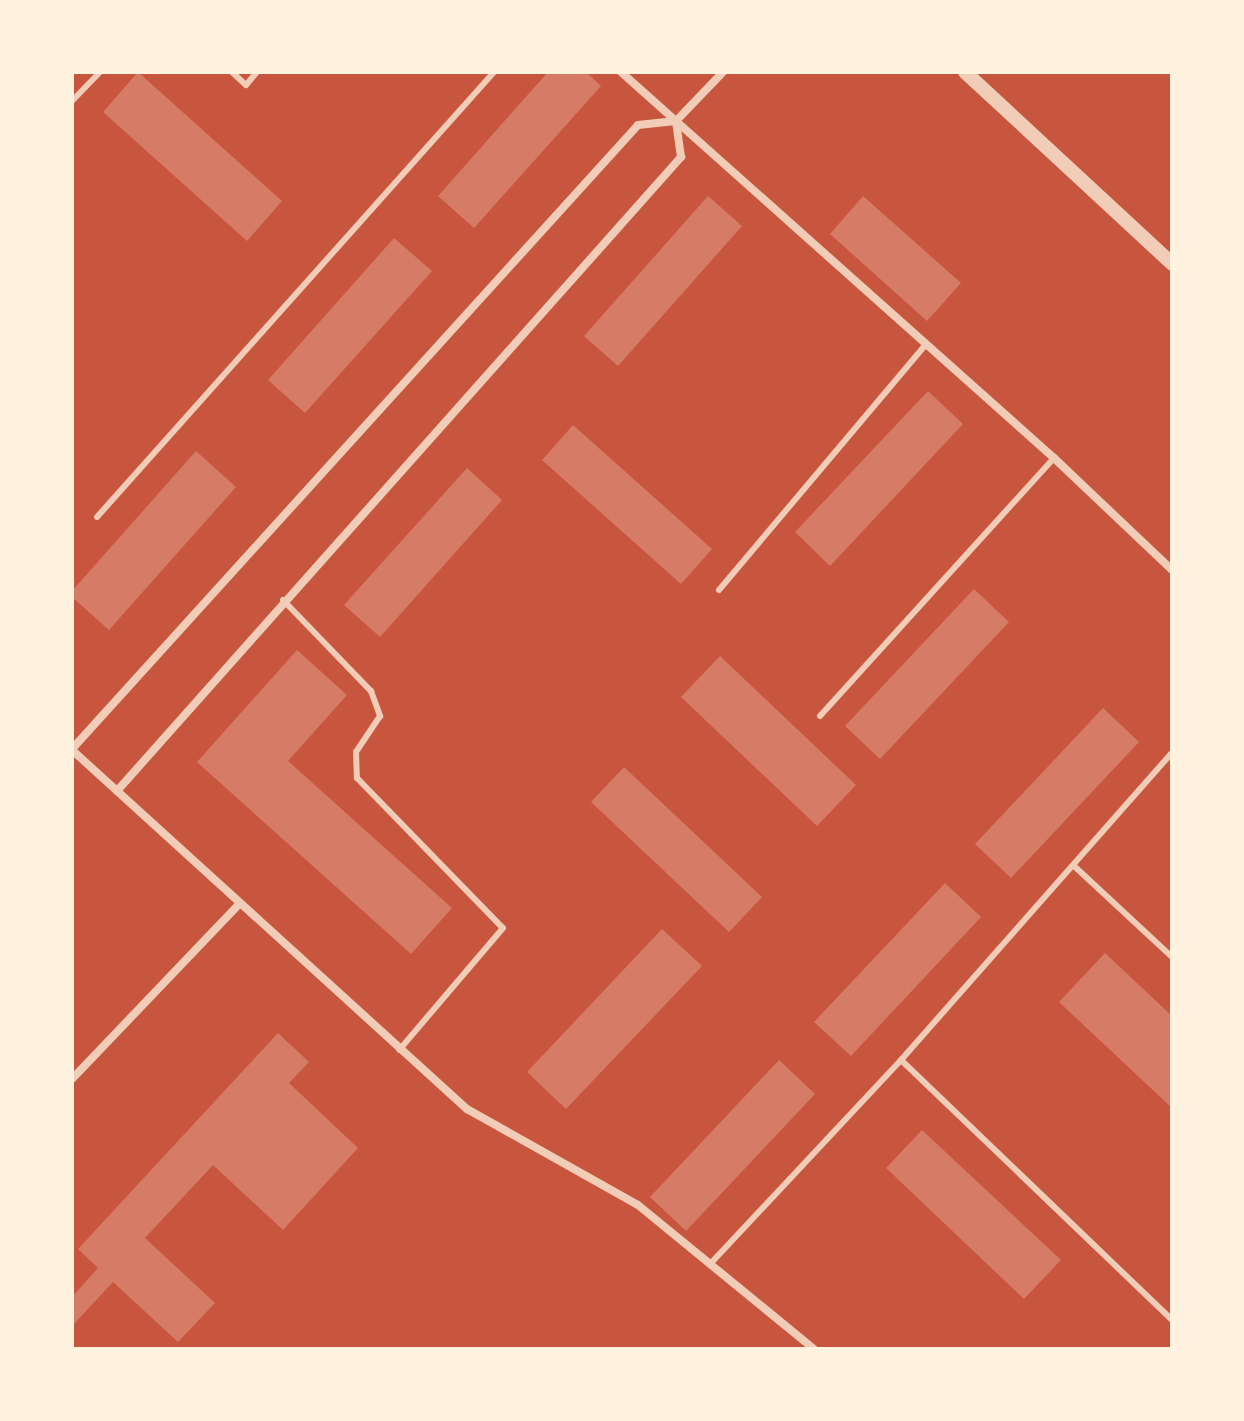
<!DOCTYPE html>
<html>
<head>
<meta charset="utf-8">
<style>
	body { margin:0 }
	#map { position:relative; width:1244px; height:1421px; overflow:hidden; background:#c8553d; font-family:"DejaVu Sans",sans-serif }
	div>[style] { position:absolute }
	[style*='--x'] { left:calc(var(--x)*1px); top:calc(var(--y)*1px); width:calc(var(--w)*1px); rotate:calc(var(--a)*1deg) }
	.building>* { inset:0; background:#d67c66 }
	.service>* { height:6px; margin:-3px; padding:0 3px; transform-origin:3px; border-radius:3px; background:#f1ccb7 }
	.minor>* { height:8px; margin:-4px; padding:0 4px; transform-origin:4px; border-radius:4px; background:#f1ccb7 }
	.tertiary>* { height:14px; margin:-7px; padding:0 7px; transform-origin:7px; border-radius:7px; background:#f1ccb7 }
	span { translate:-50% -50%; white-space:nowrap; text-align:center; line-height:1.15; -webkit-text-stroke:6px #fff3e0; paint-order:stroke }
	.frame { position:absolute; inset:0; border:74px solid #fff3e0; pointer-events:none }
</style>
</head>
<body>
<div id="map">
	<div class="building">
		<div style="clip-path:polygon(138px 72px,282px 201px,247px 241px,103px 112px)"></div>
		<div style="clip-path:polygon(548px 72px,586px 72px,601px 86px,474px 228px,438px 196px)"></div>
		<div style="clip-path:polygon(708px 196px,742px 226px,618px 366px,584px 336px)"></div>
		<div style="clip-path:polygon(863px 196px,961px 283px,927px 321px,830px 234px)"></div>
		<div style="clip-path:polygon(394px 238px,432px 271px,305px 413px,268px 380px)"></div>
		<div style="clip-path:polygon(928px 391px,963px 424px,830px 566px,795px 532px)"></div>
		<div style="clip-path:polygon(573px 425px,712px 549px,681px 584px,542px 460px)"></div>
		<div style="clip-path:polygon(196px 451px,236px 487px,109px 630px,72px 597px,72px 591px)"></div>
		<div style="clip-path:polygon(467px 468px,502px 500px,380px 637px,344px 605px)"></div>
		<div style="clip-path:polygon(974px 589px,1009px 622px,880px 759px,845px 726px)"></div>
		<div style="clip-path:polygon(297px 650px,347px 695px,288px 761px,452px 908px,411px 954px,197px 762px)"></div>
		<div style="clip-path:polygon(720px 656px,856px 785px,817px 826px,681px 697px)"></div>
		<div style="clip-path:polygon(1103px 708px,1139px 742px,1011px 878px,975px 844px)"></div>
		<div style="clip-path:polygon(624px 767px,762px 897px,729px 932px,591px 802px)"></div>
		<div style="clip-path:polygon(945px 883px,981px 917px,851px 1056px,814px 1022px)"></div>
		<div style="clip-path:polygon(662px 929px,702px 966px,566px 1109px,527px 1072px)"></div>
		<div style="clip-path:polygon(1105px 953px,1172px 1016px,1172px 1108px,1059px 1002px)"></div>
		<div style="clip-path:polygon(278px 1033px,309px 1062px,289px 1083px,358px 1148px,283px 1230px,213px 1165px,145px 1238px,215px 1303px,178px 1342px,113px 1282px,72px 1326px,72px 1297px,98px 1268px,78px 1249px)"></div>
		<div style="clip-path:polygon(779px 1060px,815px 1094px,686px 1231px,650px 1197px)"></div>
		<div style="clip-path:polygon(922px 1130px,1061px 1260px,1024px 1299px,886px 1168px)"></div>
	</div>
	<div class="service">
		<div style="--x:232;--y:72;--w:19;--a:43"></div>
		<div style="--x:246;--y:85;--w:17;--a:-50"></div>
		<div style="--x:72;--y:101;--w:40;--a:-46"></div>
		<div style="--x:97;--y:517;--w:596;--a:-48.26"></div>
		<div style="--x:719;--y:590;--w:322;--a:-49.9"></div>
		<div style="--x:283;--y:600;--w:127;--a:46"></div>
		<div style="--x:371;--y:691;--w:27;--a:70"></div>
		<div style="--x:380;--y:716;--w:43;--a:123.7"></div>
		<div style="--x:356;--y:752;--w:26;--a:88"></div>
		<div style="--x:357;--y:778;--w:209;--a:45.8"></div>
		<div style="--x:503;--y:928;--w:160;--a:130.4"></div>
		<div style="--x:820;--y:716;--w:348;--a:-47.8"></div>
		<div style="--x:1073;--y:865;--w:135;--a:42.9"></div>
		<div style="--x:901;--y:1060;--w:376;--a:43.8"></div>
		<div style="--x:712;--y:1262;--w:277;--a:-46.9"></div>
		<div style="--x:901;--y:1060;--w:409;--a:-48.6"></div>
	</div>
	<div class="minor">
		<div style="--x:621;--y:72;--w:580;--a:41.72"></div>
		<div style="--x:1054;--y:458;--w:163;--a:43.5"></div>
		<div style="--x:676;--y:121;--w:68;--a:-46.2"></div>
		<div style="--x:72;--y:749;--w:842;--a:-47.79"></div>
		<div style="--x:638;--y:125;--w:38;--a:-6"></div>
		<div style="--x:72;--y:750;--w:534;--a:42.27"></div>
		<div style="--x:467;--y:1109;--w:196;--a:29.3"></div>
		<div style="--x:638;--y:1205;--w:227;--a:39.3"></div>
		<div style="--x:117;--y:791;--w:849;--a:-48.34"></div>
		<div style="--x:681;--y:157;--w:36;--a:-98"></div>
		<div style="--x:72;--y:1079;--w:242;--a:-46.3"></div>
	</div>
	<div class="tertiary">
		<div style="--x:965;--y:72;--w:282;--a:42.8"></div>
	</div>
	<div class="frame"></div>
</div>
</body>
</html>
